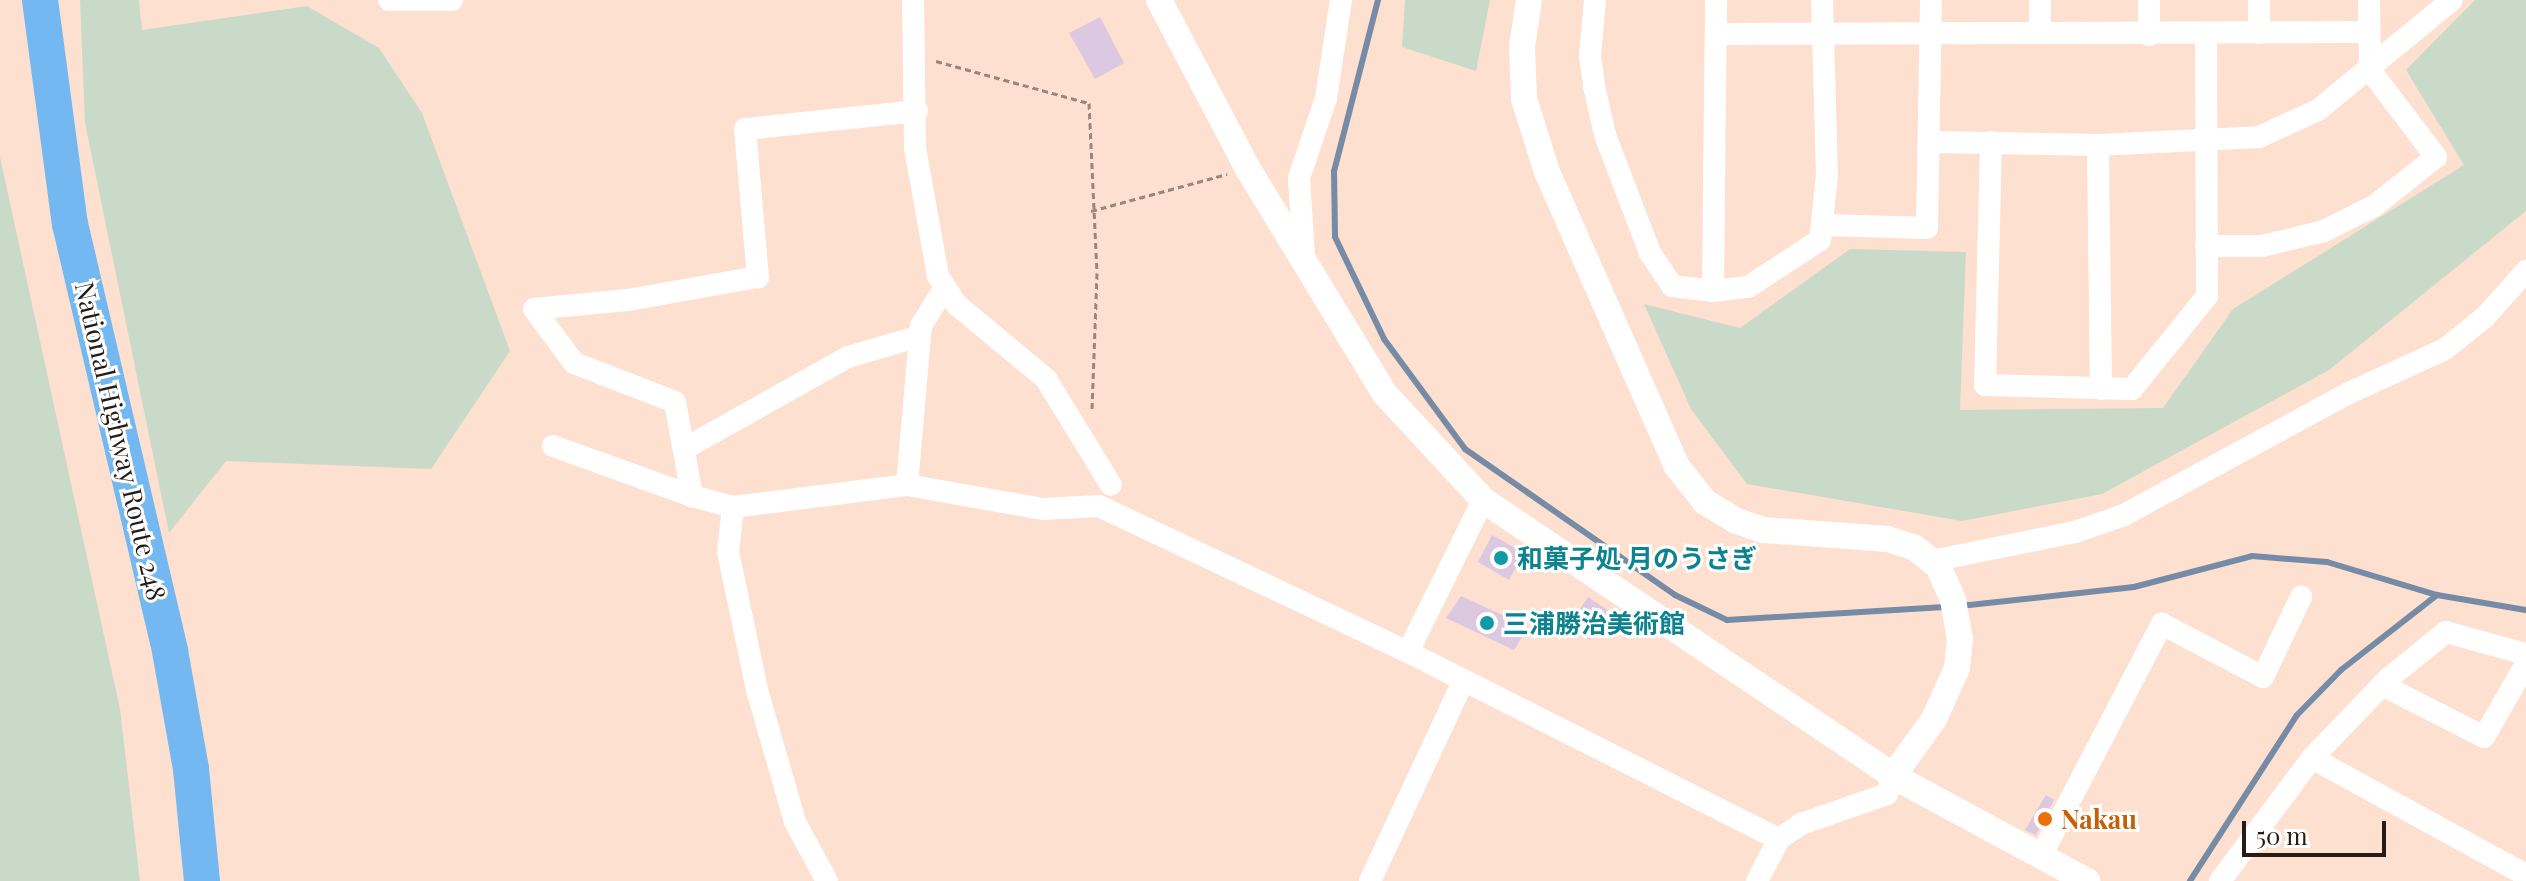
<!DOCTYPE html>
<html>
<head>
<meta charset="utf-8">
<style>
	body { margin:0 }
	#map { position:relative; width:2526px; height:881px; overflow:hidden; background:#fde0cf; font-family:"Playfair Display","Noto Sans JP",serif }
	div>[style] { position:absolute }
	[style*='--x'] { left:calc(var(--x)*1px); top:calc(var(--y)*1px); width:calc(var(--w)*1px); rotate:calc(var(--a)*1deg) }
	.green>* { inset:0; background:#cadac8 }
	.stream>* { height:6px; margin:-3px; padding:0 3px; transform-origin:3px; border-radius:3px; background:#768ba5 }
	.building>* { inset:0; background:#dcc8e0 }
	.path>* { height:3px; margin-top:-1.5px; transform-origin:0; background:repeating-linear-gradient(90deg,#9a867a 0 6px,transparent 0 10px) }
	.minor>* { height:22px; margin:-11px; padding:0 11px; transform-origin:11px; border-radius:11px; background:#fff }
	.tertiary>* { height:26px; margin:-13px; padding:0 13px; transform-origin:13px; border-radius:13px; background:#fff }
	.trunk>* { height:36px; margin:-18px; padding:0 18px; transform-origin:18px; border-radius:18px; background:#73b8f0 }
	.dots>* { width:22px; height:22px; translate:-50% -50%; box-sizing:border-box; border:4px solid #fff; border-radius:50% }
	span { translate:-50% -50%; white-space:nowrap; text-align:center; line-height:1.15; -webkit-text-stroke:6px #fff; paint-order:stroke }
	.street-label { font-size:26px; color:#261c15 }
	.culture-label { font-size:26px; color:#0d838f; font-weight:700 }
	.left { translate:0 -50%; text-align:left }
	.food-label { font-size:26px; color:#c56008; font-weight:700 }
	.scale { position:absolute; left:2242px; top:821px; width:144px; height:36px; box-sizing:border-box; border:4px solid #261c15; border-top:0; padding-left:10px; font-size:24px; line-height:28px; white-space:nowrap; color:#261c15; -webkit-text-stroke:6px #fff; paint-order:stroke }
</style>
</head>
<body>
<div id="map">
	<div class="green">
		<div style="clip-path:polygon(80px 0,139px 0,142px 30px,307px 6px,379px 48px,422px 113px,510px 351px,431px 469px,226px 461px,169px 533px,85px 123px)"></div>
		<div style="clip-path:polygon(1405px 0,1490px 0,1476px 71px,1402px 47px)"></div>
		<div style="clip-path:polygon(2475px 0,2526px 0,2526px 211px,2329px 370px,2102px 494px,1962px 521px,1747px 484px,1691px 409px,1644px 304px,1740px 328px,1850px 249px,1966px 252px,1960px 410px,2163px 408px,2233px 309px,2464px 165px,2406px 70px)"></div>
		<div style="clip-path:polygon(0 157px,120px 709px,140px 881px,0 881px)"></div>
	</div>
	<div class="stream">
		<div style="--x:1378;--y:0;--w:177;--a:104.4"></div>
		<div style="--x:1334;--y:171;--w:66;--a:89.1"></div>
		<div style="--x:1335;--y:237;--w:113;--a:64.3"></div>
		<div style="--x:1384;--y:339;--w:137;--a:53.6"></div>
		<div style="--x:1465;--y:449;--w:256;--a:34.8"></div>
		<div style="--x:1675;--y:595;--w:58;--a:25.7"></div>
		<div style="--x:1727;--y:620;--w:222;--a:-3.4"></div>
		<div style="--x:1960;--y:606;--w:175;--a:-6.2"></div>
		<div style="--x:2134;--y:587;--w:122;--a:-14.7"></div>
		<div style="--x:2252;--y:556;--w:75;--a:4.6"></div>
		<div style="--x:2327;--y:562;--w:115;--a:16.7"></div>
		<div style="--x:2437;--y:595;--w:90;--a:9.6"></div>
		<div style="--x:2190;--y:881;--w:197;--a:-57.2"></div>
		<div style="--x:2297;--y:715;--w:63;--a:-45.6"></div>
		<div style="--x:2341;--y:670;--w:122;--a:-38"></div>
	</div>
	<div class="building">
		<div style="clip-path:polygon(1100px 17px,1124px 63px,1095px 79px,1069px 33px)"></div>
		<div style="clip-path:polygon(1492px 535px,1524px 553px,1509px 580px,1478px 562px)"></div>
		<div style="clip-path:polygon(1461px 596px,1528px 627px,1514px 650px,1446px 618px)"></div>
		<div style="clip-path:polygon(1588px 597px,1609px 611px,1590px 640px,1568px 627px)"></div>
		<div style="clip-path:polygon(2046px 795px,2054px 800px,2036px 835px,2025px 830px)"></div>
	</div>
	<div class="path">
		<div style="--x:936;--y:61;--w:159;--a:15.4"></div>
		<div style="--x:1089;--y:103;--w:170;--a:87.3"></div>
		<div style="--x:1097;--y:273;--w:139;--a:92.1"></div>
		<div style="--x:1091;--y:211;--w:141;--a:-15.2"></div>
	</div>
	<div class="minor">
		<div style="--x:389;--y:0;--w:63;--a:0"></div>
		<div style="--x:913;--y:0;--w:148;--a:89.2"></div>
		<div style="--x:915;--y:148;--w:130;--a:79.8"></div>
		<div style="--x:938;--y:276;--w:35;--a:57"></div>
		<div style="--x:957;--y:305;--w:116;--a:39.7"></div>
		<div style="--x:1046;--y:379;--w:124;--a:58.5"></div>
		<div style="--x:1595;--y:0;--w:56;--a:95.1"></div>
		<div style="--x:1590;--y:56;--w:30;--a:82"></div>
		<div style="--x:1594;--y:86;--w:50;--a:77.3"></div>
		<div style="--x:1605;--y:135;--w:126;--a:69.1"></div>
		<div style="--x:1650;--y:253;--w:40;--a:56"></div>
		<div style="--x:1672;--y:286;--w:41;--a:7"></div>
		<div style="--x:1713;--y:291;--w:35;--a:-7"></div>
		<div style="--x:1748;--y:287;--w:86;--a:-33.1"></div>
		<div style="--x:1820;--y:240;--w:64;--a:-83.8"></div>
		<div style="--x:1827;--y:176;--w:176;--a:-91.6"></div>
		<div style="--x:2040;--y:0;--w:32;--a:90"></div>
		<div style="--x:2149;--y:0;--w:35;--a:90"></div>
		<div style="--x:2259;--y:0;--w:33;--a:90"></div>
		<div style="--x:1716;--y:34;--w:653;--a:-0.18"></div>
		<div style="--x:917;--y:111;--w:173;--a:174"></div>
		<div style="--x:745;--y:129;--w:149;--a:85"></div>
		<div style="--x:758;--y:277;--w:133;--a:170"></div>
		<div style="--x:627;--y:300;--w:93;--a:174.5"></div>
		<div style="--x:534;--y:309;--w:67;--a:53.5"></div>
		<div style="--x:574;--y:363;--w:108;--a:21.1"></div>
		<div style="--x:675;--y:402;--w:96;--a:79.7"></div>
		<div style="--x:692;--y:496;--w:42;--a:15"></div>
		<div style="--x:733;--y:507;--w:175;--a:-7.2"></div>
		<div style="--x:907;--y:485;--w:138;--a:10"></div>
		<div style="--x:1043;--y:509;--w:56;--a:-3.1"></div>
		<div style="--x:1099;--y:506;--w:342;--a:25.3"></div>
		<div style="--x:1408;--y:652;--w:415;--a:26.8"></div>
		<div style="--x:1930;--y:142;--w:168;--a:1"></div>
		<div style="--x:2098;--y:145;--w:161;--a:-2.8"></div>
		<div style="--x:2259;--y:137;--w:65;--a:-24.6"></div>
		<div style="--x:2318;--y:110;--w:173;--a:-39.4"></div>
		<div style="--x:1991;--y:142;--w:243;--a:91.4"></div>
		<div style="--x:1985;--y:385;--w:147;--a:1.6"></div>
		<div style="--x:2132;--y:389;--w:119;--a:-51.1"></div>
		<div style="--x:2207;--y:296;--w:262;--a:-90.2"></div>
		<div style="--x:2098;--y:145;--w:244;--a:89.3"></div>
		<div style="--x:1825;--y:225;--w:102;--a:1.7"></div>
		<div style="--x:1927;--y:228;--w:228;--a:-89"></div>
		<div style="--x:2206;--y:246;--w:56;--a:0"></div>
		<div style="--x:2262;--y:246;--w:64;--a:-13.6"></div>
		<div style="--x:2324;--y:231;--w:56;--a:-26.6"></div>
		<div style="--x:2374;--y:206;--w:79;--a:-38.3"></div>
		<div style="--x:2436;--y:157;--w:109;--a:-127.2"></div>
		<div style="--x:2370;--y:70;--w:70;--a:-90.8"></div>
		<div style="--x:1304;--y:257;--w:79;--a:-93.6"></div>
		<div style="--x:1299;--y:178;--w:84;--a:-71.4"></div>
		<div style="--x:1326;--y:98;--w:99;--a:-81.3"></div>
		<div style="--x:1713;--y:291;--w:291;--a:-89.4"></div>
		<div style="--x:553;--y:446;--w:148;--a:19.8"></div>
		<div style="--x:684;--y:449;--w:188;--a:-29.3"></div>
		<div style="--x:848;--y:357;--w:75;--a:-16.3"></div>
		<div style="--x:907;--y:485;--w:160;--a:-85"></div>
		<div style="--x:921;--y:326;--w:46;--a:-58.4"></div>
		<div style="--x:733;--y:507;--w:45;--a:96.3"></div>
		<div style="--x:728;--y:552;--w:141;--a:78.1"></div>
		<div style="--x:757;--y:690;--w:137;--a:73.9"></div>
		<div style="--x:795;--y:822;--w:67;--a:61.5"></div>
		<div style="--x:1932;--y:561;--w:146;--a:-11.5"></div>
		<div style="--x:2075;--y:532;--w:52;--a:-19.1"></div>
		<div style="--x:2124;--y:515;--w:256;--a:-28.5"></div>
		<div style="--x:2349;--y:393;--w:106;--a:-24.6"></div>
		<div style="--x:2445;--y:349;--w:51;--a:-38.7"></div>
		<div style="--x:2485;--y:317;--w:62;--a:-48.3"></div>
		<div style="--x:1408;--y:652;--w:169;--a:-63.7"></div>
		<div style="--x:2382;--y:685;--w:114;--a:27"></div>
		<div style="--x:2484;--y:737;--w:84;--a:-60.1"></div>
		<div style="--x:2312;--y:758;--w:244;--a:28.7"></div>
		<div style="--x:2041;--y:856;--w:262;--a:-62.5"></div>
		<div style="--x:2162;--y:624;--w:114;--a:27.7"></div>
		<div style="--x:2263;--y:677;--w:89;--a:-64.6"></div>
		<div style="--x:1370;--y:881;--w:220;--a:-65"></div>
		<div style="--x:1757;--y:881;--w:47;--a:-62.4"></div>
		<div style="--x:1779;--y:839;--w:27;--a:-34"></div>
		<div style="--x:1801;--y:824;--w:91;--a:-19.2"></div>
		<div style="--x:1887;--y:794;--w:19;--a:-72"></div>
		<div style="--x:2220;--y:881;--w:154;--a:-53.2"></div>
		<div style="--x:2312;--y:758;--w:111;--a:-46.1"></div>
		<div style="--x:2389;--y:678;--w:73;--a:-38.9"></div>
		<div style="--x:2446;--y:632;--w:83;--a:15.4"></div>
	</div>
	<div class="tertiary">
		<div style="--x:1159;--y:0;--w:191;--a:62.2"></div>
		<div style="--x:1248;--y:169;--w:263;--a:58.7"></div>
		<div style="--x:1385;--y:394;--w:144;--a:47.2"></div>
		<div style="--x:1483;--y:500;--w:494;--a:33.9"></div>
		<div style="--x:1893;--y:776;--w:221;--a:28.4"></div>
		<div style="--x:1529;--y:0;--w:48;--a:98.5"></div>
		<div style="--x:1522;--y:47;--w:52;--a:87.8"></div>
		<div style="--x:1524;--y:99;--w:77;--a:72.5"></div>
		<div style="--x:1547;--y:172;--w:320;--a:66.2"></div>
		<div style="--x:1676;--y:465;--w:47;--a:51.9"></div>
		<div style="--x:1705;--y:502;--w:37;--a:31"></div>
		<div style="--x:1737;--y:521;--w:28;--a:19"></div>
		<div style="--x:1763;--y:530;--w:125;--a:4.1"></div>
		<div style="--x:1888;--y:539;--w:28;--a:18"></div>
		<div style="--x:1915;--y:548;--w:29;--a:38"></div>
		<div style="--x:1938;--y:566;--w:37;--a:66"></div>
		<div style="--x:1953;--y:600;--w:40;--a:80"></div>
		<div style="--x:1960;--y:639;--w:29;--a:96"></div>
		<div style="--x:1957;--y:668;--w:56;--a:114.3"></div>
		<div style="--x:1934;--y:719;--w:70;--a:125.7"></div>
	</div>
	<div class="trunk">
		<div style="--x:40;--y:0;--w:226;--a:82.4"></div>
		<div style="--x:70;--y:224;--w:439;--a:76.8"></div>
		<div style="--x:170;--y:651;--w:120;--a:79.9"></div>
		<div style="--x:191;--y:769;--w:113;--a:84.4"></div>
	</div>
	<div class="dots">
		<div style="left:1501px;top:558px;background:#0f9aa8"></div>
		<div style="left:1487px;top:623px;background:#0f9aa8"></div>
		<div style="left:2045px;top:819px;background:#e8710a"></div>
	</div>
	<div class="street-label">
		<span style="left:121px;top:441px;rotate:77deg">National Highway Route 248</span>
	</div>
	<div class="culture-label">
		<span class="left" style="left:1517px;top:558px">和菓子処 月のうさぎ</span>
		<span class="left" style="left:1503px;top:623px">三浦勝治美術館</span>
	</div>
	<div class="food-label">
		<span class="left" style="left:2061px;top:819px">Nakau</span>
	</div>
	<div class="scale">50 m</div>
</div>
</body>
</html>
